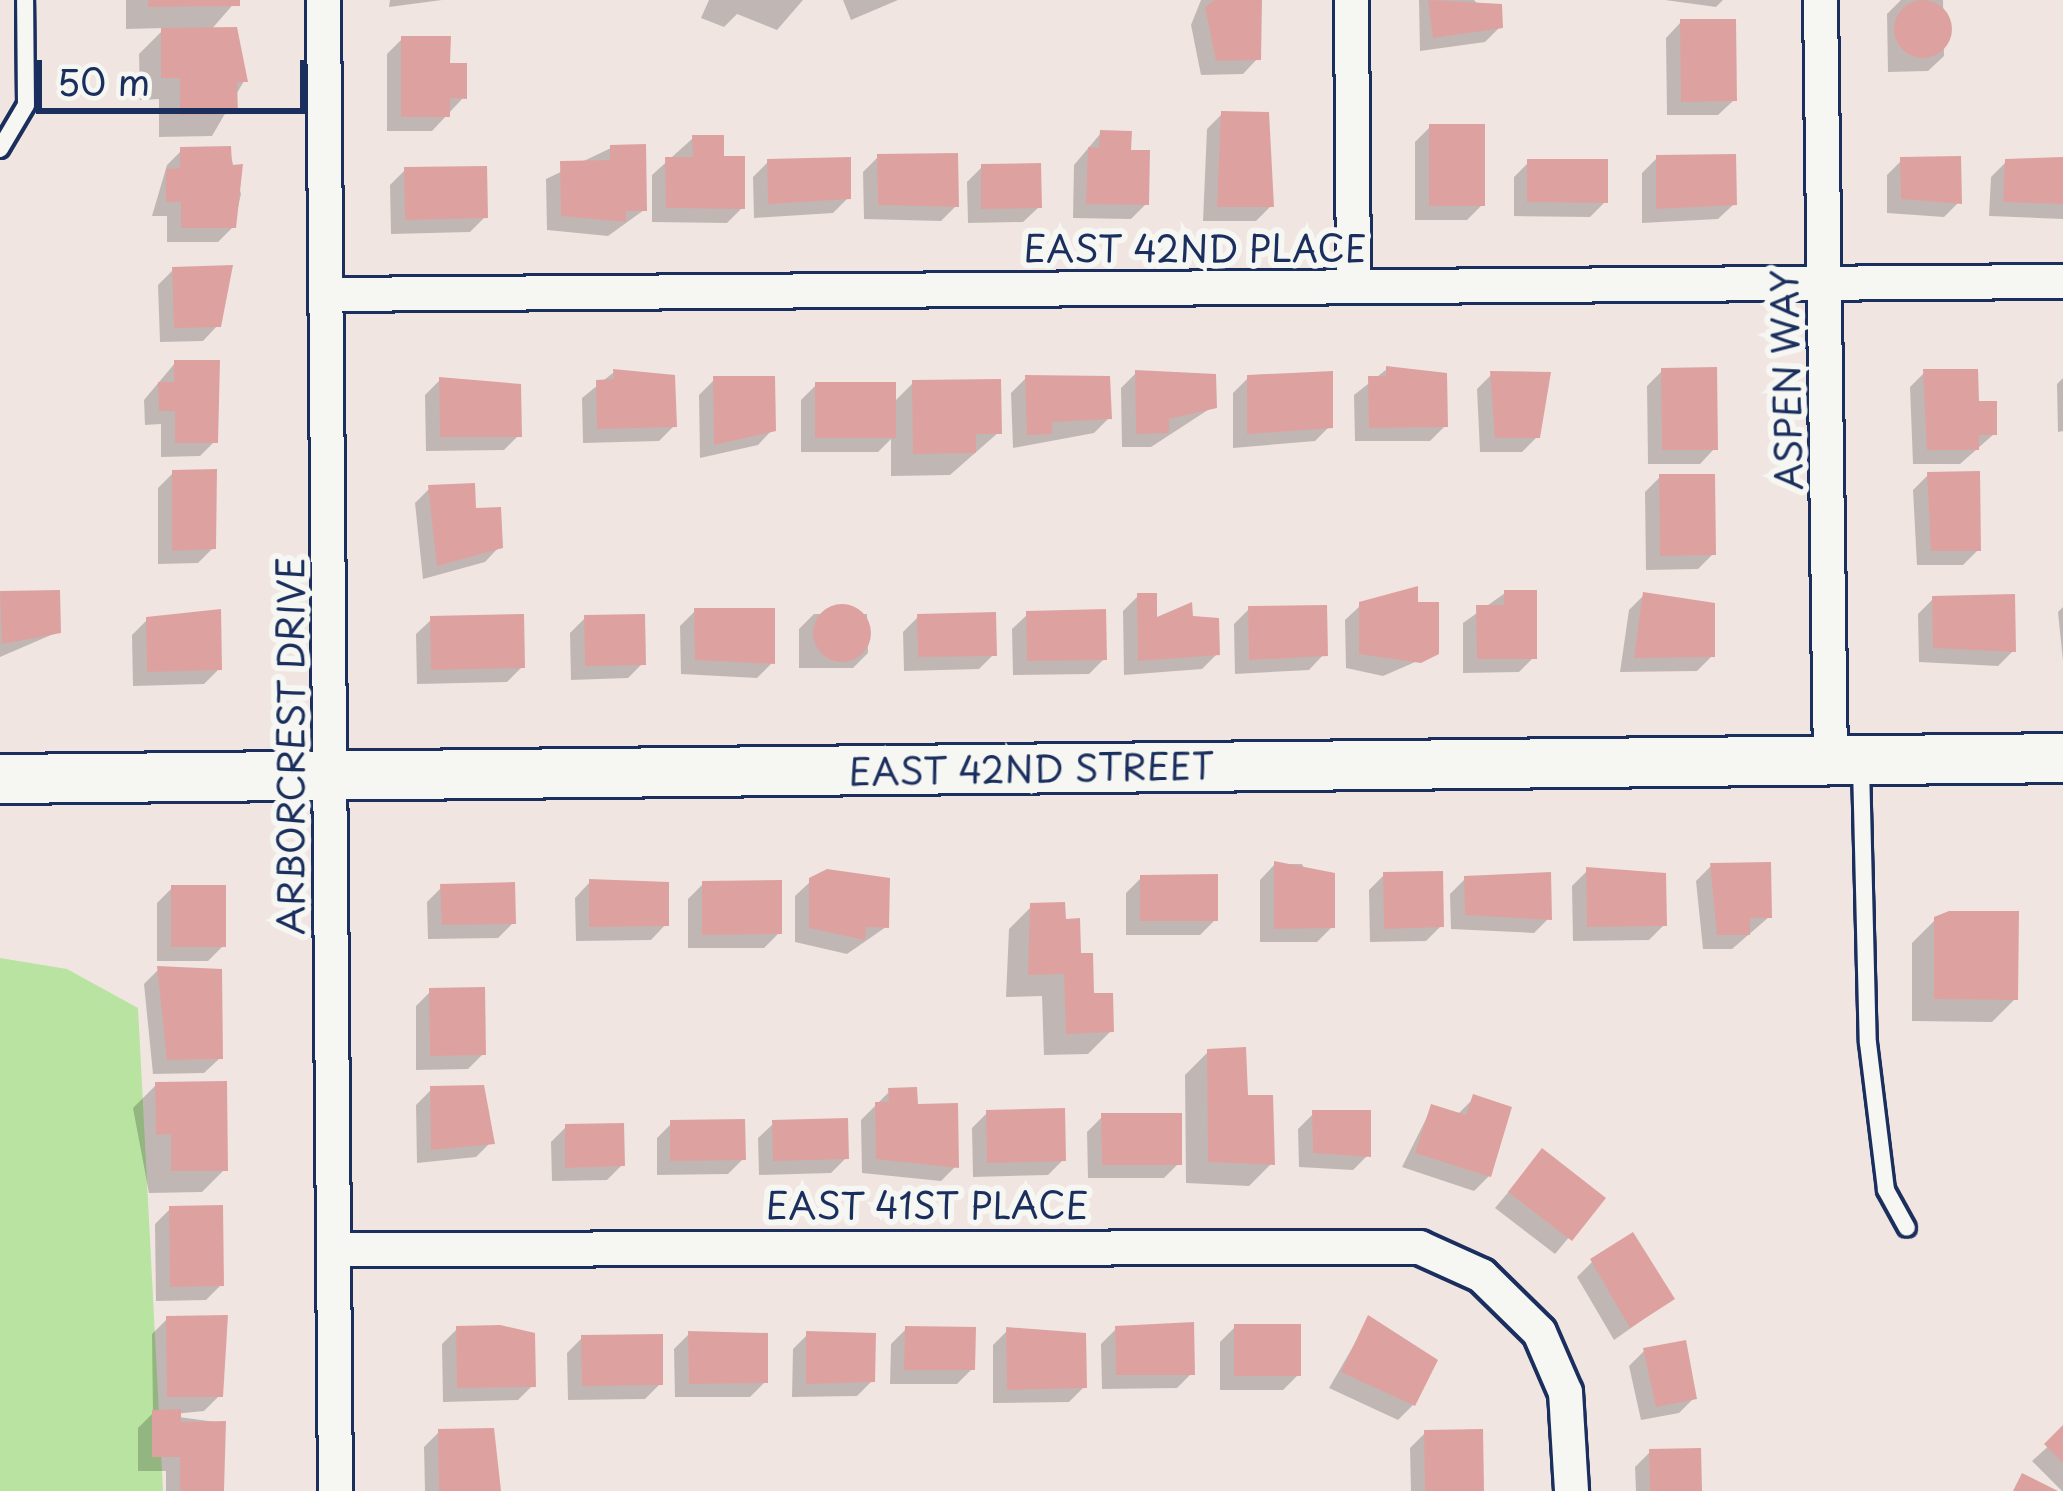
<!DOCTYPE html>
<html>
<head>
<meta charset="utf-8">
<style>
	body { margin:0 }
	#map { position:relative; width:2063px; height:1491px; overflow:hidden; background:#f1e5e1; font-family:"Playpen Sans",sans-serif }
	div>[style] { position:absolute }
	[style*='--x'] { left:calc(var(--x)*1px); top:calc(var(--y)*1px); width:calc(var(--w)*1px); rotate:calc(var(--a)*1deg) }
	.green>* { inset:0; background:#b8e3a0 }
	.shadow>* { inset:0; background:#0003 }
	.building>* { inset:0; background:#dda29f }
	.round { border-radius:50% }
	.roads { filter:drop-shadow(3px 0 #1b2f5e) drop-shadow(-3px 0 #1b2f5e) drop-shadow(0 3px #1b2f5e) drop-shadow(0 -3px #1b2f5e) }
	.lane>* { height:16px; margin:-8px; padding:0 8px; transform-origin:8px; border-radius:8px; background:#f6f6f2 }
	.street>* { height:33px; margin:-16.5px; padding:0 16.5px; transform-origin:16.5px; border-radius:16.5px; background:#f6f6f2 }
	.secondary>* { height:48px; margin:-24px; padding:0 24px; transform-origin:24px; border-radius:24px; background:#f6f6f2 }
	span { translate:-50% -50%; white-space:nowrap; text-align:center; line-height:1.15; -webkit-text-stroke:12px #f6f6f2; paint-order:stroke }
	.street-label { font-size:36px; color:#1b2f5e }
	.scale { position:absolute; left:36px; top:60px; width:270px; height:54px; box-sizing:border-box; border:6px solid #1b2f5e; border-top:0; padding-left:15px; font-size:36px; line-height:42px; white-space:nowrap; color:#1b2f5e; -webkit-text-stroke:9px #f6f6f2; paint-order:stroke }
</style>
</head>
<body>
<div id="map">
	<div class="green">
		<div style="clip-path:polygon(0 958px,67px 969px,138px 1008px,163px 1491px,0 1491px)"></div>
	</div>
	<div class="shadow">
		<div style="clip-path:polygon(126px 0,237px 0,210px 31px,244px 81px,212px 136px,159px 137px,159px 99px,140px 100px,139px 54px,165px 28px,126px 29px)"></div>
		<div style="clip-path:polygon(390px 0,442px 0,389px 7px)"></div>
		<div style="clip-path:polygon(709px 0,803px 0,777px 30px,737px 14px,724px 27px,701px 18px)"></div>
		<div style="clip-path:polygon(843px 0,898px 0,851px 20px)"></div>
		<div style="clip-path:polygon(1201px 0,1258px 0,1258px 58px,1243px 74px,1201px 75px,1191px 25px)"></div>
		<div style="clip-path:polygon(1419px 0,1474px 0,1500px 27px,1485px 42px,1420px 51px)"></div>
		<div style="clip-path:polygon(1665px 0,1723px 0,1716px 7px)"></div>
		<div style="clip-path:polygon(1901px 0,1943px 0,1944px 56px,1928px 71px,1888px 72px,1887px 14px)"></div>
		<div style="clip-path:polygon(1681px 22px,1734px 100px,1718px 115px,1667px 115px,1666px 38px)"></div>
		<div style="clip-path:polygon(402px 39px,464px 97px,432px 131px,387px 131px,387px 54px)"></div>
		<div style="clip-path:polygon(1222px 114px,1271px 206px,1256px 221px,1203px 221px,1207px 129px)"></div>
		<div style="clip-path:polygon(1430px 127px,1482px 205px,1467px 220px,1415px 220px,1415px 142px)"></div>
		<div style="clip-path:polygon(1101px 133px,1128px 153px,1146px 204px,1131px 219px,1073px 218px,1074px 165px)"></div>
		<div style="clip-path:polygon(693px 138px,721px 159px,742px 208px,727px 223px,652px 222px,652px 175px)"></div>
		<div style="clip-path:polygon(611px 148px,644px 210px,608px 236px,547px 230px,546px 179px)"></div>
		<div style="clip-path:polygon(229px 149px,241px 194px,234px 226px,218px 242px,167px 242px,167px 216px,152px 216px,167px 165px,182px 150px)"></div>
		<div style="clip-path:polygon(878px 157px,956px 206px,941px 221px,864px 219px,863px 172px)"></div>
		<div style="clip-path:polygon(1657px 158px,1734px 204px,1718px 219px,1642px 223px,1642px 173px)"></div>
		<div style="clip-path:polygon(1902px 160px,1959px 202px,1944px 217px,1887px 213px,1887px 175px)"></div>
		<div style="clip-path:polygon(2063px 161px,2063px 219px,1989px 216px,1991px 177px,2006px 162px)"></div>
		<div style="clip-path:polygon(768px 162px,848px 198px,833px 213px,754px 218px,753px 177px)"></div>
		<div style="clip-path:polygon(1529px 162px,1605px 202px,1590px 217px,1514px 216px,1514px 177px)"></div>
		<div style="clip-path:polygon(982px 167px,1039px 207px,1023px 222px,968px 223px,967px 182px)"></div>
		<div style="clip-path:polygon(405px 170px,485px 217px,470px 232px,391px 234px,390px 185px)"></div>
		<div style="clip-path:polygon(230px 268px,218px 325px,203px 341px,160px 342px,158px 285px,173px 270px)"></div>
		<div style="clip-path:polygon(175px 363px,215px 441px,200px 456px,161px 457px,161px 424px,145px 425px,144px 400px)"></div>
		<div style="clip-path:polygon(1387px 369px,1445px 426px,1430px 441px,1355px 441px,1354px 395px)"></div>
		<div style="clip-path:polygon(1662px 371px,1715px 448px,1700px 464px,1648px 464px,1647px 386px)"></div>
		<div style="clip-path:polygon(614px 372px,674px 426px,659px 441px,583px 443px,582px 398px)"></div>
		<div style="clip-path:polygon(1925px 372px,1976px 404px,1994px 434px,1960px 464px,1913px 464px,1910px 387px)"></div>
		<div style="clip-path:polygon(1136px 373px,1214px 406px,1151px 447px,1122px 447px,1121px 388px)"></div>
		<div style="clip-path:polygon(1492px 374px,1537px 437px,1522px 452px,1480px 452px,1477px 389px)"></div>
		<div style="clip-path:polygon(1026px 378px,1109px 418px,1094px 433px,1013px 448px,1011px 393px)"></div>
		<div style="clip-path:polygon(1248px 378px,1330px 426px,1315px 441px,1233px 448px,1233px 393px)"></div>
		<div style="clip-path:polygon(2063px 378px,2063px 431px,2058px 432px,2057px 384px)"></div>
		<div style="clip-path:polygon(440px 380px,519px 435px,504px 450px,426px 451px,425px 395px)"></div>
		<div style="clip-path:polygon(714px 380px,773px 429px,758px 445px,700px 458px,699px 395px)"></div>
		<div style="clip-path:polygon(913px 383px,999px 432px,950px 475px,891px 476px,891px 439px,878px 452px,801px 452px,801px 400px,816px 385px,893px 403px)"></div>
		<div style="clip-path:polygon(173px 473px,213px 548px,198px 563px,158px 564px,158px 488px)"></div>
		<div style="clip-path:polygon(1928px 475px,1978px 550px,1963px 565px,1917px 565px,1913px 490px)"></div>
		<div style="clip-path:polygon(1660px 477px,1713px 554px,1698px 569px,1646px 570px,1645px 492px)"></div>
		<div style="clip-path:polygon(430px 488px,473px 511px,500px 546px,485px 562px,423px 579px,415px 503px)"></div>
		<div style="clip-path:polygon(57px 593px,58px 632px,0 657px,0 594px)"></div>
		<div style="clip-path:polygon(1505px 593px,1534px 657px,1519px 672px,1463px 673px,1463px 623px)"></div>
		<div style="clip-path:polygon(1644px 595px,1712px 656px,1697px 671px,1620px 672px,1629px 610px)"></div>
		<div style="clip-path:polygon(1138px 596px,1154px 621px,1190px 619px,1217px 654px,1202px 669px,1124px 675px,1123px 611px)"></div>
		<div style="clip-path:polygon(1934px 598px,2013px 651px,1998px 666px,1919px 662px,1918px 614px)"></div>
		<div style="clip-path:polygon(1361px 605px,1415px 605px,1436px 653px,1383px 676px,1346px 668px,1345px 620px)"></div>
		<div style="clip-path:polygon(2063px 607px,2063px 661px,2058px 612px)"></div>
		<div style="clip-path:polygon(1249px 609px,1324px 654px,1309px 670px,1235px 674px,1234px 624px)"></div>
		<div style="clip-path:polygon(695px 611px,772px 663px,757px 678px,681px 674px,680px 626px)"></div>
		<div style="clip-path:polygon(814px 614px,867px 614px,868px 653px,853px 668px,799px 668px,799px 629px)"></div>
		<div style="clip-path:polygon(1028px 614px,1104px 659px,1089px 674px,1013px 675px,1012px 629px)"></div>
		<div style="clip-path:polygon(918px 617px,994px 654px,979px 669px,904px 671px,903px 632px)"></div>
		<div style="clip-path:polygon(585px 618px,643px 663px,628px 678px,571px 680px,570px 633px)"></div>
		<div style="clip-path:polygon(432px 619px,522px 667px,507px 682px,417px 684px,416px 634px)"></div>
		<div style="clip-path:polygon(147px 620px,219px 669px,204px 684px,133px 686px,132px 635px)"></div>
		<div style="clip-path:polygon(1275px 864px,1302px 864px,1332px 927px,1317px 942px,1260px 942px,1260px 880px)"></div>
		<div style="clip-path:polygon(1711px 866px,1769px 917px,1732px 949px,1703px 949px,1696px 881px)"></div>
		<div style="clip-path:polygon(1587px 871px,1664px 925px,1649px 940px,1573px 941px,1572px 886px)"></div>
		<div style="clip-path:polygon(1384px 875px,1441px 926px,1426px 941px,1370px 942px,1369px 890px)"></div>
		<div style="clip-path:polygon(1141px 878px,1215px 920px,1200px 935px,1126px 935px,1126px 893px)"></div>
		<div style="clip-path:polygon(1465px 879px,1549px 918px,1534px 933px,1451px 929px,1450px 894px)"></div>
		<div style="clip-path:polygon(811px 881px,886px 927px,847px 954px,795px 942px,795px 896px)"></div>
		<div style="clip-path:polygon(590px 882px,666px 924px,651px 940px,576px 941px,575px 898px)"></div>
		<div style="clip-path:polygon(703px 884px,779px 933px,764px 948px,688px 948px,688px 899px)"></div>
		<div style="clip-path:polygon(442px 887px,513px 923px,498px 938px,428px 939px,427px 902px)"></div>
		<div style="clip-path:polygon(172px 888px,223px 946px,208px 961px,157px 961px,157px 903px)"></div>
		<div style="clip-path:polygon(1032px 906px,1063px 922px,1111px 1031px,1088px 1054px,1044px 1055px,1042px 996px,1006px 997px,1009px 929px)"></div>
		<div style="clip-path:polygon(1935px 920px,2015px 999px,1992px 1022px,1912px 1021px,1912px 943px)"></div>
		<div style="clip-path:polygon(158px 970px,220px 1058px,204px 1073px,153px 1074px,144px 984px)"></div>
		<div style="clip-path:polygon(431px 991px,483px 1054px,468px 1069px,416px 1070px,416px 1006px)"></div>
		<div style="clip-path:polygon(1208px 1052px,1245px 1099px,1272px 1163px,1249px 1186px,1186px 1183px,1185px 1075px)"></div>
		<div style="clip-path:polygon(156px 1085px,225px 1169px,202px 1192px,149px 1193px,133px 1108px)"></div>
		<div style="clip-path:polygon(432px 1089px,491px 1142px,476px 1157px,417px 1163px,416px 1105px)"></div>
		<div style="clip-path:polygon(890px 1091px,956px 1166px,941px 1181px,862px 1173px,861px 1120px)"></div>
		<div style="clip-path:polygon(1474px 1098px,1489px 1176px,1474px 1191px,1402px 1167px,1432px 1107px,1459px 1113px)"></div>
		<div style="clip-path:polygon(987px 1113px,1063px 1160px,1048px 1175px,973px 1177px,972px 1128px)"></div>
		<div style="clip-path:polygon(1313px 1114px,1368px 1155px,1353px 1170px,1299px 1167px,1298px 1129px)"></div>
		<div style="clip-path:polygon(1102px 1117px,1179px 1163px,1164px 1178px,1088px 1178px,1087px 1132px)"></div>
		<div style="clip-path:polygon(672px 1123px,743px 1159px,728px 1174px,657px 1175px,657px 1138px)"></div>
		<div style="clip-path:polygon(774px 1123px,846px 1158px,831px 1173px,759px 1175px,758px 1138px)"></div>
		<div style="clip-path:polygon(566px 1127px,622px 1165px,607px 1180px,552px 1181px,551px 1142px)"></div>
		<div style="clip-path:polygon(1542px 1152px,1601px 1199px,1555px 1254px,1495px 1208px)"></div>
		<div style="clip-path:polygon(170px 1209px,221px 1285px,206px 1300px,156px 1301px,155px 1224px)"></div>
		<div style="clip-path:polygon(1592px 1262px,1672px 1299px,1614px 1340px,1577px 1277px)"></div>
		<div style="clip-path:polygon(167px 1319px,220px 1395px,204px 1411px,164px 1415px,223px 1423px,222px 1491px,166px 1491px,166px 1471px,138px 1471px,138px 1428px,153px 1413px,152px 1334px)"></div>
		<div style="clip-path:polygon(1369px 1319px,1413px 1405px,1398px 1420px,1329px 1388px)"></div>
		<div style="clip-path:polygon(1235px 1327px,1298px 1375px,1283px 1390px,1220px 1390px,1220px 1342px)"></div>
		<div style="clip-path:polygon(457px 1329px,533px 1385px,518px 1400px,443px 1402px,442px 1344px)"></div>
		<div style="clip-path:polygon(906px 1329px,972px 1369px,957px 1384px,890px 1384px,891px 1344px)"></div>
		<div style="clip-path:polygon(1116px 1329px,1192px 1373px,1177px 1388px,1102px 1389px,1101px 1344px)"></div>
		<div style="clip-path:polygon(1008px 1330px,1084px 1387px,1069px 1402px,993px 1403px,993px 1345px)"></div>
		<div style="clip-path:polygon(689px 1334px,765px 1382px,750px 1397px,675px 1397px,674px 1349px)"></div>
		<div style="clip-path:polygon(808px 1334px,872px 1381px,857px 1396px,792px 1397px,793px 1349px)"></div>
		<div style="clip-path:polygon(582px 1338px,660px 1384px,645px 1399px,568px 1400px,567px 1353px)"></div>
		<div style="clip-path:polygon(1644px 1351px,1694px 1398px,1679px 1413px,1641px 1420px,1629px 1366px)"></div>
		<div style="clip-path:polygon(439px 1432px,496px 1491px,425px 1491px,424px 1447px)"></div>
		<div style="clip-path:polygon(1425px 1433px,1477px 1491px,1411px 1491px,1410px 1448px)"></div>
		<div style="clip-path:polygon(2063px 1433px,2063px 1491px,2062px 1491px,2032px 1461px)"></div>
		<div style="clip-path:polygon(1650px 1452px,1699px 1491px,1636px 1491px,1635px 1467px)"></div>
	</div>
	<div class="building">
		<div class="round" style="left:1894px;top:0;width:58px;height:58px"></div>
		<div style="clip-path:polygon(148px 0,240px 0,240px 6px,148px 7px)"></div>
		<div style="clip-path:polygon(1215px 0,1262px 0,1261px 60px,1216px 61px,1205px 7px)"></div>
		<div style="clip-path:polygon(1428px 0,1502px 4px,1503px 28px,1433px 38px)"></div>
		<div style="clip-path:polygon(1680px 19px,1736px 19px,1737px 101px,1681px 102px)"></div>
		<div style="clip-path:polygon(237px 27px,248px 82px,237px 82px,238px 114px,180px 115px,180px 78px,161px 78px,161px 28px)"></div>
		<div style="clip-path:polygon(401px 36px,451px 36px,450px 63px,467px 63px,467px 99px,450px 98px,450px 117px,401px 117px)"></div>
		<div style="clip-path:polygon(1221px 111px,1269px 112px,1274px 207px,1217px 207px)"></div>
		<div style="clip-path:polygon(1429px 124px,1485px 124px,1485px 206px,1429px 206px)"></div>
		<div style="clip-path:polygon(1100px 130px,1132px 131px,1131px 150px,1150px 150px,1149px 205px,1086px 204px,1088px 147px,1099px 148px)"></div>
		<div style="clip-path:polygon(692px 135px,724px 135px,724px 156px,745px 156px,745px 209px,666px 208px,665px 157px,693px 157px)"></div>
		<div style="clip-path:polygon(646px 144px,647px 211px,626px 211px,626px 222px,561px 216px,560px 161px,610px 160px,610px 145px)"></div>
		<div style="clip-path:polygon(231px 146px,232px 165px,243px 164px,236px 228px,181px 228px,181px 202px,166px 202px,166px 169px,180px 168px,180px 147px)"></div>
		<div style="clip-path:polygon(958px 153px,959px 207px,878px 205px,877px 154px)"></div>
		<div style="clip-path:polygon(1736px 154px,1737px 205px,1656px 209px,1656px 155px)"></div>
		<div style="clip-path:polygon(1961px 156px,1962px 204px,1901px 199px,1900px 157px)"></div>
		<div style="clip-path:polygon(851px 157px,851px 199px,768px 204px,767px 159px)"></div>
		<div style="clip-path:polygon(2063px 157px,2063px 204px,2003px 202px,2005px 159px)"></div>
		<div style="clip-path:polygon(1527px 159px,1608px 159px,1608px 203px,1527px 202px)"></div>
		<div style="clip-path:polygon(1041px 163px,1042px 208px,981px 209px,981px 164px)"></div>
		<div style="clip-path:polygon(487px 166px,488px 218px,405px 220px,404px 167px)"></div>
		<div style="clip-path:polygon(233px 265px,221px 327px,174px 328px,172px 267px)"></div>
		<div style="clip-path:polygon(174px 360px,220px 360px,218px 443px,175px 443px,175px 411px,159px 411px,158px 382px,174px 382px)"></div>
		<div style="clip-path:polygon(1386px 366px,1447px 373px,1448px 427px,1369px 428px,1368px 376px,1386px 376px)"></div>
		<div style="clip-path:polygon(1717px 367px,1718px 450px,1662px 450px,1661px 368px)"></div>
		<div style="clip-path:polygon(613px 369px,675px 375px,677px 427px,597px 429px,596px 380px,614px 379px)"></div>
		<div style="clip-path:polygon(1923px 369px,1978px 369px,1979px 401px,1997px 401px,1997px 435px,1979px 435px,1979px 450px,1927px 450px)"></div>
		<div style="clip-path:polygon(1135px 370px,1216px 374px,1217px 408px,1169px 419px,1169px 433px,1136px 434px)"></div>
		<div style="clip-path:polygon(1333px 371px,1333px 428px,1247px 434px,1247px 375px)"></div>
		<div style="clip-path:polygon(1490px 371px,1551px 372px,1540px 438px,1495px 438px)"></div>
		<div style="clip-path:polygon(1025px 375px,1110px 376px,1112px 419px,1052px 422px,1052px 434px,1027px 435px)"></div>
		<div style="clip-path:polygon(713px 376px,775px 376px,776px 431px,714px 445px)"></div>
		<div style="clip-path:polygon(439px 377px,521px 384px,522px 437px,440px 437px)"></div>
		<div style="clip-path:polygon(1001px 379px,1002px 434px,976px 434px,976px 453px,913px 454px,912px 380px)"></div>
		<div style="clip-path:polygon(815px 382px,896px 382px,896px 438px,815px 438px)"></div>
		<div style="clip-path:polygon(217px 469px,216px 549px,172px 551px,172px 470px)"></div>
		<div style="clip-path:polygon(1980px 471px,1981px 551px,1931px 551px,1927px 472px)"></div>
		<div style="clip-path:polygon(1659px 474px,1715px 474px,1716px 555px,1660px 556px)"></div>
		<div style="clip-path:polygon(475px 483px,476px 508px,501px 507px,503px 548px,437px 566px,428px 485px)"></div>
		<div style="clip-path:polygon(1418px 586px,1418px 602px,1439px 602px,1439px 654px,1421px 663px,1359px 654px,1359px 602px)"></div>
		<div style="clip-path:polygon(60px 590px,61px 633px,2px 644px,0 591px)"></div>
		<div style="clip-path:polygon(1504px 590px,1537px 590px,1537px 659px,1477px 659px,1476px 605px,1504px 605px)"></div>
		<div style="clip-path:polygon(1643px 592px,1715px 603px,1715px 657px,1634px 658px)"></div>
		<div style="clip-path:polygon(1137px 593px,1157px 593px,1157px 617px,1192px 602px,1193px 616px,1219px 618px,1220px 655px,1138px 661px)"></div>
		<div style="clip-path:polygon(2015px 594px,2016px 652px,1933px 648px,1932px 596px)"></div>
		<div class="round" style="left:813px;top:604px;width:58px;height:58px"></div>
		<div style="clip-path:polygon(1327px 605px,1328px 656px,1249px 660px,1248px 606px)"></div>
		<div style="clip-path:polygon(694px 608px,775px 608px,775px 664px,695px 660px)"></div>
		<div style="clip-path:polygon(221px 609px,222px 670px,147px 672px,146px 617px)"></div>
		<div style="clip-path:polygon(1106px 609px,1107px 660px,1027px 661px,1026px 611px)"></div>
		<div style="clip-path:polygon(996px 612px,997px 656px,918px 657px,917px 614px)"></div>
		<div style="clip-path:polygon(524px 614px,525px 668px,431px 670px,430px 616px)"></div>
		<div style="clip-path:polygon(645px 614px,646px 665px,585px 666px,584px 615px)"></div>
		<div style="clip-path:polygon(1274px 861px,1335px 873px,1335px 928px,1274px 929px)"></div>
		<div style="clip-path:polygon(1771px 862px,1772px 918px,1750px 918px,1750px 935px,1717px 935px,1710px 863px)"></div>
		<div style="clip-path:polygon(1586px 867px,1666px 873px,1667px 926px,1587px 927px)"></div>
		<div style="clip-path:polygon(827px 869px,890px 878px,889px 928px,866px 927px,865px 940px,809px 928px,809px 878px)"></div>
		<div style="clip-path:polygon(1443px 871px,1444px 927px,1384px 929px,1383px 872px)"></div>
		<div style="clip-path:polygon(1551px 872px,1552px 920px,1465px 915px,1464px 876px)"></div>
		<div style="clip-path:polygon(1218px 874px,1218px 921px,1140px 921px,1140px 875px)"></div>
		<div style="clip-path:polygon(589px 879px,669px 882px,669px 926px,589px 927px)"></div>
		<div style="clip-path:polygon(782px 880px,782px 934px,702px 935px,702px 881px)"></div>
		<div style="clip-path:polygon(515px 882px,516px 924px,442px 925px,440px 884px)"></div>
		<div style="clip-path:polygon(171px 885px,226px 885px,226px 947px,171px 947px)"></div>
		<div style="clip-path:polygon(1065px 902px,1066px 919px,1080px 918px,1081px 953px,1093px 953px,1094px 993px,1113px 993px,1114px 1032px,1066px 1034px,1064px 974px,1028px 975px,1030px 903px)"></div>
		<div style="clip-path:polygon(1949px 911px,2019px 911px,2018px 1000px,1934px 999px,1934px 917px)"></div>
		<div style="clip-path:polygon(157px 966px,222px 969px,223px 1059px,167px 1060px)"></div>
		<div style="clip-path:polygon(485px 987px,486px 1055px,430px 1056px,429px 988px)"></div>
		<div style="clip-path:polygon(1246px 1047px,1248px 1095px,1273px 1095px,1275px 1165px,1208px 1162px,1207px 1049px)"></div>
		<div style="clip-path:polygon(227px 1081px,228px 1171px,171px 1171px,171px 1134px,156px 1135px,155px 1082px)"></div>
		<div style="clip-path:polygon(484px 1085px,495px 1144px,431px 1150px,430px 1086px)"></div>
		<div style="clip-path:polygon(917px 1087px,918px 1104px,958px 1103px,959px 1168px,876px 1159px,875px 1102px,889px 1102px,888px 1088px)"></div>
		<div style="clip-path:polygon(1473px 1094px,1512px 1107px,1491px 1177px,1415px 1153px,1431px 1104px,1466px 1115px)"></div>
		<div style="clip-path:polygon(1065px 1108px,1066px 1161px,987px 1163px,986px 1110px)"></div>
		<div style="clip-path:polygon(1312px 1110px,1371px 1110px,1371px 1157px,1313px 1153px)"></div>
		<div style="clip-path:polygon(1101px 1113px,1182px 1113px,1182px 1165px,1102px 1165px)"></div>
		<div style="clip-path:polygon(848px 1118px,849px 1159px,773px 1161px,772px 1120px)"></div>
		<div style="clip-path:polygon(745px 1119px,746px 1160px,670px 1161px,670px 1120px)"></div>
		<div style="clip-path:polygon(624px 1123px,625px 1166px,565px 1168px,565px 1124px)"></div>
		<div style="clip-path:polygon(1542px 1148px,1606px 1198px,1572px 1241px,1508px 1192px)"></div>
		<div style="clip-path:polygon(223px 1205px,224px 1286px,170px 1287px,169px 1206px)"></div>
		<div style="clip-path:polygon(1633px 1232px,1675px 1299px,1630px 1328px,1590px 1259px)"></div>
		<div style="clip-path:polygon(228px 1315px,223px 1397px,167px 1397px,166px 1316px)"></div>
		<div style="clip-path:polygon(1368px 1315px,1438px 1360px,1415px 1406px,1341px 1372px)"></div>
		<div style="clip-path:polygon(1194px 1322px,1195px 1375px,1116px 1375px,1115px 1326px)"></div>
		<div style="clip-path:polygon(1234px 1324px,1301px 1324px,1301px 1376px,1234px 1376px)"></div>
		<div style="clip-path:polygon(500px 1325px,535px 1333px,536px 1387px,457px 1388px,456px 1326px)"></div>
		<div style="clip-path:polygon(905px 1326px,976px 1327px,975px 1370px,904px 1370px)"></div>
		<div style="clip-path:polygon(1006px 1327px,1086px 1333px,1087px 1388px,1007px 1390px)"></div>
		<div style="clip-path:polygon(688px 1331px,768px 1333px,768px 1383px,689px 1384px)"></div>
		<div style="clip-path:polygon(806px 1331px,876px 1333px,875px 1382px,806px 1384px)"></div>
		<div style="clip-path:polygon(663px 1334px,663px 1385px,582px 1386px,581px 1335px)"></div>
		<div style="clip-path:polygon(1686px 1340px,1697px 1399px,1656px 1407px,1643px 1348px)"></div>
		<div style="clip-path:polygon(181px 1409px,181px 1422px,226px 1421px,224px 1491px,180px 1491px,180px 1457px,152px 1457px,152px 1410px)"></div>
		<div style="clip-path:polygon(2063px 1425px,2063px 1463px,2044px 1444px)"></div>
		<div style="clip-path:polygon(494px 1428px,501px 1491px,439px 1491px,438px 1429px)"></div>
		<div style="clip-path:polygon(1483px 1429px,1484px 1491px,1425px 1491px,1424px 1430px)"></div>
		<div style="clip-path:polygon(1701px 1448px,1702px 1491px,1650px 1491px,1649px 1449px)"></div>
		<div style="clip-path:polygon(2022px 1473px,2058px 1491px,2013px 1491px)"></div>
	</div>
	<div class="roads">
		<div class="lane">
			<div style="--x:0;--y:149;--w:51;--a:-59.4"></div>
			<div style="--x:26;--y:105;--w:105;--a:-90.5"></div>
			<div style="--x:1861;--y:766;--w:277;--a:88.6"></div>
			<div style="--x:1868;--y:1043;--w:148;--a:83"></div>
			<div style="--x:1886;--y:1190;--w:43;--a:61.1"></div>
		</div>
		<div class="street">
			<div style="--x:323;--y:0;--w:1491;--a:89.54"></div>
			<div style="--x:1351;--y:0;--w:286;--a:89.6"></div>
			<div style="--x:1820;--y:0;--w:759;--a:89.25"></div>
			<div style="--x:327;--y:294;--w:1736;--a:-0.43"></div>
			<div style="--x:333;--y:1249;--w:1086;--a:-0.11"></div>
			<div style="--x:1419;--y:1247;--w:68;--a:24.3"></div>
			<div style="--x:1481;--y:1275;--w:81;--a:44.5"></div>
			<div style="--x:1539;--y:1332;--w:65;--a:66.6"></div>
			<div style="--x:1565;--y:1392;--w:99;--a:86.5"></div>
		</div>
		<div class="secondary">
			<div style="--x:0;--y:779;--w:2063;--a:-0.58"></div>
		</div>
	</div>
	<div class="street-label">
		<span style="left:1195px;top:248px">EAST 42ND PLACE</span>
		<span style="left:1786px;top:380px;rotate:-91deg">ASPEN WAY</span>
		<span style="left:290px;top:746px;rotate:-90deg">ARBORCREST DRIVE</span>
		<span style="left:1031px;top:768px;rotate:-1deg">EAST 42ND STREET</span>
		<span style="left:927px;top:1205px">EAST 41ST PLACE</span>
	</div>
	<div class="scale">50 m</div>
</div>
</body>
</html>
